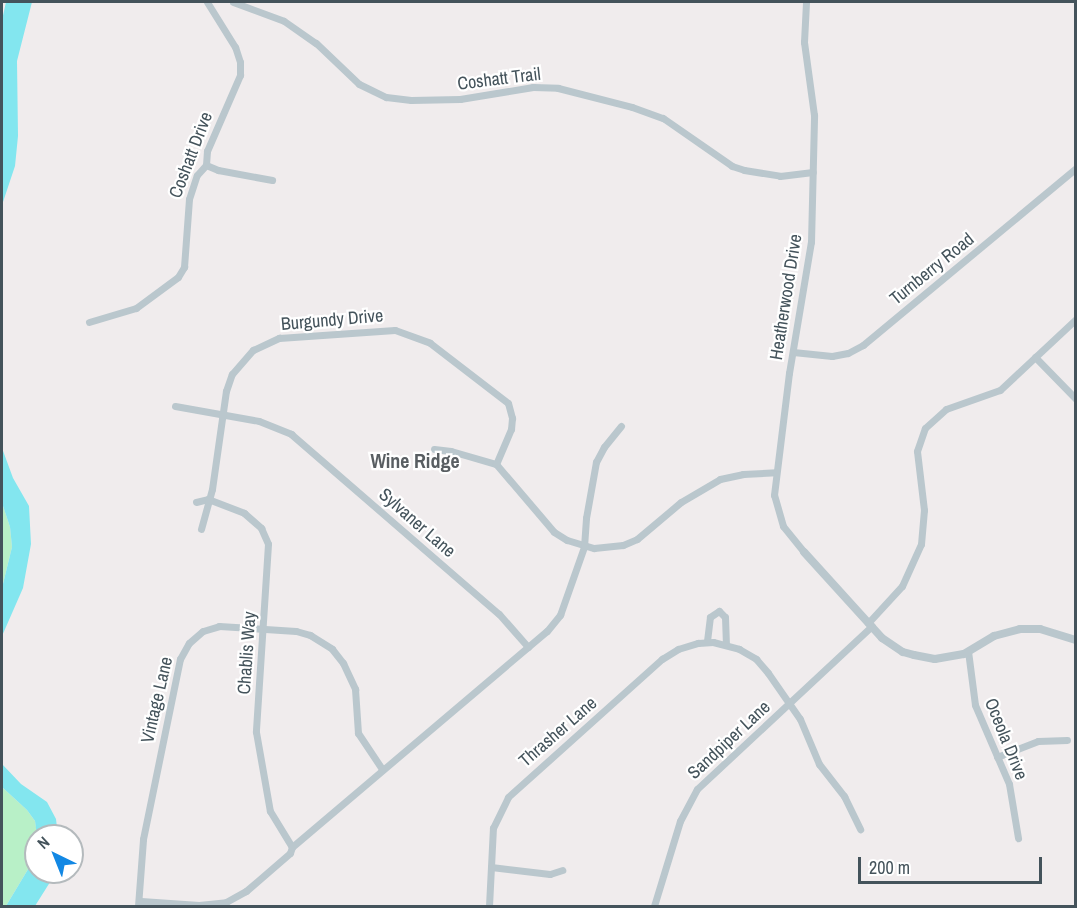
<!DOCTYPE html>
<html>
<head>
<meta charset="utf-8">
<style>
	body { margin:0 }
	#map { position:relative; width:1077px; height:908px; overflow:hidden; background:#f0eced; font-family:"Archivo Narrow",sans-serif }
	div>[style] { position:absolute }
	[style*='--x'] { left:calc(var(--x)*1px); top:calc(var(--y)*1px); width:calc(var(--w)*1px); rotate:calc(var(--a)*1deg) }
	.green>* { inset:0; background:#b8f0c7 }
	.water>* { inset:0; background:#83e6ef }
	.minor>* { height:7px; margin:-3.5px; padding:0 3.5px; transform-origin:3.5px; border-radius:3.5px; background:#bac7cd }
	.tertiary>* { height:8px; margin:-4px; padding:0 4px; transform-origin:4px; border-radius:4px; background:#bac7cd }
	span { translate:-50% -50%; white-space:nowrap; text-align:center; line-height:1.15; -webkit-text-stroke:4.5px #fff; paint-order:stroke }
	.street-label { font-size:18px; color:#44535b }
	.neighbourhood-label { font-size:20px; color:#595e62; font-weight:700 }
	.frame { position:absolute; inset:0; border:3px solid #44535b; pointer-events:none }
	.north { position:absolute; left:24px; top:824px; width:60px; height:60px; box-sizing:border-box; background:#fff; border:2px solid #b4babd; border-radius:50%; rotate:317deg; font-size:16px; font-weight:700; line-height:24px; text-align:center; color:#44535b }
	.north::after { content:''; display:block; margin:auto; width:21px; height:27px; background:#1288e4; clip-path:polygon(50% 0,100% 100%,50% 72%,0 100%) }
	.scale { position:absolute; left:858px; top:857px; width:184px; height:27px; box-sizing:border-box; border:3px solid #44535b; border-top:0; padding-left:8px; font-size:18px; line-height:21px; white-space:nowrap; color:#44535b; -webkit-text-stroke:4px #fff; paint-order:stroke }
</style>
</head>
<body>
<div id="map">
	<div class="green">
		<div style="clip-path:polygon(2px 503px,10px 527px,12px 547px,2px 588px)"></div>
		<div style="clip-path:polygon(2px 787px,27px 810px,35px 821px,37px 834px,30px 866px,6px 906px,2px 906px)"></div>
	</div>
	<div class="water">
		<div style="clip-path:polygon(6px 2px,32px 2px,17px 61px,18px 136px,15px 166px,2px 205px,2px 20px)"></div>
		<div style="clip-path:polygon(2px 448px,13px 478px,29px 506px,31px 544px,23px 588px,2px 636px,2px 588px,12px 547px,10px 527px,2px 503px)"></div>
		<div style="clip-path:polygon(2px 764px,21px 784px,47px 802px,56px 819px,58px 836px,37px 836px,35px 821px,27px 810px,2px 787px)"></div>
		<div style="clip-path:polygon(36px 846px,36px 872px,54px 872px,52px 879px,35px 906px,6px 906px,30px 866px)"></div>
	</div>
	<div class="minor">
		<div style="--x:233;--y:2;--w:54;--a:20.4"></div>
		<div style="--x:284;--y:21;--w:39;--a:35"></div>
		<div style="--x:316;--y:43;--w:59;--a:43.6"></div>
		<div style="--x:359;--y:84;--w:30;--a:26"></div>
		<div style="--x:386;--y:97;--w:25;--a:7"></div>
		<div style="--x:411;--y:100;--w:49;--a:-1.2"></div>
		<div style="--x:460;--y:99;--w:74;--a:-9.3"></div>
		<div style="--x:533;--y:87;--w:25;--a:2"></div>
		<div style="--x:558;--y:88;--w:76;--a:14.4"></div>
		<div style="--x:632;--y:107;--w:33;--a:20"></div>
		<div style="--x:663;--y:118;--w:84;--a:34.8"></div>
		<div style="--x:732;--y:166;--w:13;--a:18"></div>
		<div style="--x:744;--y:170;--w:36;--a:9"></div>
		<div style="--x:780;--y:176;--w:33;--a:-7"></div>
		<div style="--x:206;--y:165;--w:13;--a:23"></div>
		<div style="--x:218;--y:170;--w:55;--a:10.5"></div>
		<div style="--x:89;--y:322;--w:49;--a:-16.6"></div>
		<div style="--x:136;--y:308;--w:52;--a:-36.4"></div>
		<div style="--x:178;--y:277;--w:12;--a:-59"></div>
		<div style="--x:184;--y:267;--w:68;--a:-85.8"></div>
		<div style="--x:189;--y:199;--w:25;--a:-72"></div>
		<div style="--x:197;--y:175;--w:13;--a:-48"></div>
		<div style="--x:206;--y:165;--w:14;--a:-86"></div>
		<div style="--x:207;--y:151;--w:83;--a:-66.5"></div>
		<div style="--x:240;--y:75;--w:13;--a:-90"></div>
		<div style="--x:240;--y:62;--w:16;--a:-108"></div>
		<div style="--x:235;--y:47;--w:53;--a:-121.9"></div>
		<div style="--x:793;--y:352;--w:39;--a:6"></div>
		<div style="--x:832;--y:356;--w:16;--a:-11"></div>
		<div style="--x:848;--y:353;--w:17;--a:-28"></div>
		<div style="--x:863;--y:345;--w:277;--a:-39.7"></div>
		<div style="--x:1035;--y:357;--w:59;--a:45.7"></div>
		<div style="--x:175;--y:406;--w:85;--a:10.1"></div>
		<div style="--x:259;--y:421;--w:35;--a:22"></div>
		<div style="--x:291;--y:434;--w:275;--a:40.9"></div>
		<div style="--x:499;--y:614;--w:44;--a:48.7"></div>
		<div style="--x:434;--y:449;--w:17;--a:7"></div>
		<div style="--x:451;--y:451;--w:47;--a:16.1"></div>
		<div style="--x:496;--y:464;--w:89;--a:49.5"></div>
		<div style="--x:554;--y:532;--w:15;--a:32"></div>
		<div style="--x:567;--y:540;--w:28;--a:17"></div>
		<div style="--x:594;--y:548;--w:29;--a:-6"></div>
		<div style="--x:623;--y:545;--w:15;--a:-23"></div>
		<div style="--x:637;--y:539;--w:57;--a:-40.1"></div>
		<div style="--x:681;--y:502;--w:45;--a:-30.5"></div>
		<div style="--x:720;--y:479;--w:24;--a:-12"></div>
		<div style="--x:743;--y:474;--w:33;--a:-3"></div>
		<div style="--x:196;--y:502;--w:12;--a:-14"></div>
		<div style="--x:208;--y:499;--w:39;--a:21"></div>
		<div style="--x:244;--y:513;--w:23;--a:41"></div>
		<div style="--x:261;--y:528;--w:17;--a:66"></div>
		<div style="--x:268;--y:544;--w:188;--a:93.7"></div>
		<div style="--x:256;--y:732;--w:80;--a:80"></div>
		<div style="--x:270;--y:811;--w:42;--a:58.6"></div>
		<div style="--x:201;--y:529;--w:41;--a:-74.6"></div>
		<div style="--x:212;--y:489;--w:99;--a:-81.9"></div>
		<div style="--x:226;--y:391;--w:18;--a:-71"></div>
		<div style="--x:232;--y:374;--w:32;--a:-49"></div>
		<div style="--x:253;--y:350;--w:29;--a:-25"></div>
		<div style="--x:279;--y:338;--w:116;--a:-3.9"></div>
		<div style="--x:395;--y:330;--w:37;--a:20"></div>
		<div style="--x:430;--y:343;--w:98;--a:37.6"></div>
		<div style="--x:508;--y:403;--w:16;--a:75"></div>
		<div style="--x:512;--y:418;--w:11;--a:95"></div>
		<div style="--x:511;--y:429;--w:38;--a:113"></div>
		<div style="--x:804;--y:552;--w:33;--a:-129"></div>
		<div style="--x:783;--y:526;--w:32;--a:-106"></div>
		<div style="--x:774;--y:495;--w:123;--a:-83"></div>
		<div style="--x:789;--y:373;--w:133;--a:-80.5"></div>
		<div style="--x:811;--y:242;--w:127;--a:-88.6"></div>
		<div style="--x:814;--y:115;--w:74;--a:-97.8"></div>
		<div style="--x:804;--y:42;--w:40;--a:-87.1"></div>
		<div style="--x:868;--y:623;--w:50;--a:-47.4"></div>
		<div style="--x:902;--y:586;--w:46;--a:-65.7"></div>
		<div style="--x:921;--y:544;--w:34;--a:-85"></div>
		<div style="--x:924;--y:510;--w:59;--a:-96.8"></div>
		<div style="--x:917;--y:451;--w:24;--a:-71"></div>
		<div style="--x:925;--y:428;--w:28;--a:-42"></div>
		<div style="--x:946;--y:409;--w:57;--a:-19.4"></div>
		<div style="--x:1000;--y:390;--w:104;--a:-43.1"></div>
		<div style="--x:707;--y:641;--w:24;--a:-83"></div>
		<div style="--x:710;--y:617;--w:11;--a:-34"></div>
		<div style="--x:719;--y:611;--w:8;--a:45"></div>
		<div style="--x:725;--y:617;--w:27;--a:88"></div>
		<div style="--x:968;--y:651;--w:54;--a:82.6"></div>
		<div style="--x:975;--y:705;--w:86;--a:66.7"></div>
		<div style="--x:1009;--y:784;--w:55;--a:80.5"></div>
		<div style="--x:997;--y:757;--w:44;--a:-21.3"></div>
		<div style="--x:1038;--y:741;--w:29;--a:-2"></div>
		<div style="--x:491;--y:867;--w:59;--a:6.8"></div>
		<div style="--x:550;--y:874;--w:13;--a:-18"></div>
		<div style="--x:141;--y:901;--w:58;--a:3.9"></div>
		<div style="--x:199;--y:905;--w:27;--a:-6"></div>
		<div style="--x:226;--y:902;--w:23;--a:-29"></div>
		<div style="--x:246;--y:891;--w:58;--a:-40.8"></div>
		<div style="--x:290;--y:853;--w:6;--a:-72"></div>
		<div style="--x:292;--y:847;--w:334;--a:-40.3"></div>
		<div style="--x:547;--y:631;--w:21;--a:-51"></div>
		<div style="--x:560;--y:615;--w:72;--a:-70.6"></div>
		<div style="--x:584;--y:547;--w:29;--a:-86"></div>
		<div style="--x:586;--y:518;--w:57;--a:-79.9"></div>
		<div style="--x:596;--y:462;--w:17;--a:-62"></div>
		<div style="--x:604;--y:447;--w:27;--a:-51"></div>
		<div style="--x:138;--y:906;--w:67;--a:-85.7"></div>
		<div style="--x:143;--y:839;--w:184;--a:-78.4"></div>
		<div style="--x:180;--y:659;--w:18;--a:-61"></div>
		<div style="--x:189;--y:643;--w:18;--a:-41"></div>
		<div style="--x:203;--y:631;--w:17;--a:-17"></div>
		<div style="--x:219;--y:626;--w:77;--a:3.7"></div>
		<div style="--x:296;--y:631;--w:15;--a:16"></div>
		<div style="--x:310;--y:635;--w:26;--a:32"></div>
		<div style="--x:332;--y:649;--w:18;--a:52"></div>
		<div style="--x:343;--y:663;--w:29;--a:65"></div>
		<div style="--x:355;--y:689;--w:44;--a:86.1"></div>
		<div style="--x:358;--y:733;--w:43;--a:56.3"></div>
		<div style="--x:489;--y:906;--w:78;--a:-87.1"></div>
		<div style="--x:493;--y:828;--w:34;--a:-64"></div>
		<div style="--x:508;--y:797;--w:207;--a:-41.9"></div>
		<div style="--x:662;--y:659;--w:19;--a:-32"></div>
		<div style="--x:678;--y:649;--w:21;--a:-17"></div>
		<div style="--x:698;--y:643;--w:15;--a:-4"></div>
		<div style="--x:713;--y:642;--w:27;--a:15"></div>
		<div style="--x:739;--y:649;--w:20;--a:30"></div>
		<div style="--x:756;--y:659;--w:18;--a:49"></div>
		<div style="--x:768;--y:673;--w:56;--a:55.2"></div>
		<div style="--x:800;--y:719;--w:49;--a:67.1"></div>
		<div style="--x:819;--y:764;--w:41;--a:52"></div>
		<div style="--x:844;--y:796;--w:37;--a:64"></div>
		<div style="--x:654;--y:906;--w:89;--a:-73"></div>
		<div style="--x:680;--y:821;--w:36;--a:-62"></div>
		<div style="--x:697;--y:789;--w:239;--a:-43"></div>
	</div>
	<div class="tertiary">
		<div style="--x:804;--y:552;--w:116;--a:47.8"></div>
		<div style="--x:882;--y:638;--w:25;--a:34"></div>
		<div style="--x:903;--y:652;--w:11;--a:15"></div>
		<div style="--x:914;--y:655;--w:21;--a:11"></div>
		<div style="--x:935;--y:659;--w:29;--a:-10"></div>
		<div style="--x:964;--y:654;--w:35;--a:-31"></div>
		<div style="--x:994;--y:636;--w:27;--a:-15"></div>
		<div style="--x:1020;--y:629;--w:20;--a:0"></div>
		<div style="--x:1040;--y:629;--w:38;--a:17"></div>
	</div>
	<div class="street-label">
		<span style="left:499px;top:79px;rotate:-7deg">Coshatt Trail</span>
		<span style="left:191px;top:155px;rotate:-69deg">Coshatt Drive</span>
		<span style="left:932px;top:269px;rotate:-39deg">Turnberry Road</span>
		<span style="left:786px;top:297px;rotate:-81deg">Heatherwood Drive</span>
		<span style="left:332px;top:320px;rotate:-5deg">Burgundy Drive</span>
		<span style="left:417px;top:523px;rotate:41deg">Sylvaner Lane</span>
		<span style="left:247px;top:653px;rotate:-86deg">Chablis Way</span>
		<span style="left:157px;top:700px;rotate:-77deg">Vintage Lane</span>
		<span style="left:558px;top:732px;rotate:-41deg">Thrasher Lane</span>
		<span style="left:1006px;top:739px;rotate:68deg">Oceola Drive</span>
		<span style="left:729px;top:740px;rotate:-43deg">Sandpiper Lane</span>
	</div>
	<div class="neighbourhood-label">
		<span style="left:415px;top:460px">Wine Ridge</span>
	</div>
	<div class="frame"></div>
	<div class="north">N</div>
	<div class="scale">200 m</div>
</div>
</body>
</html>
